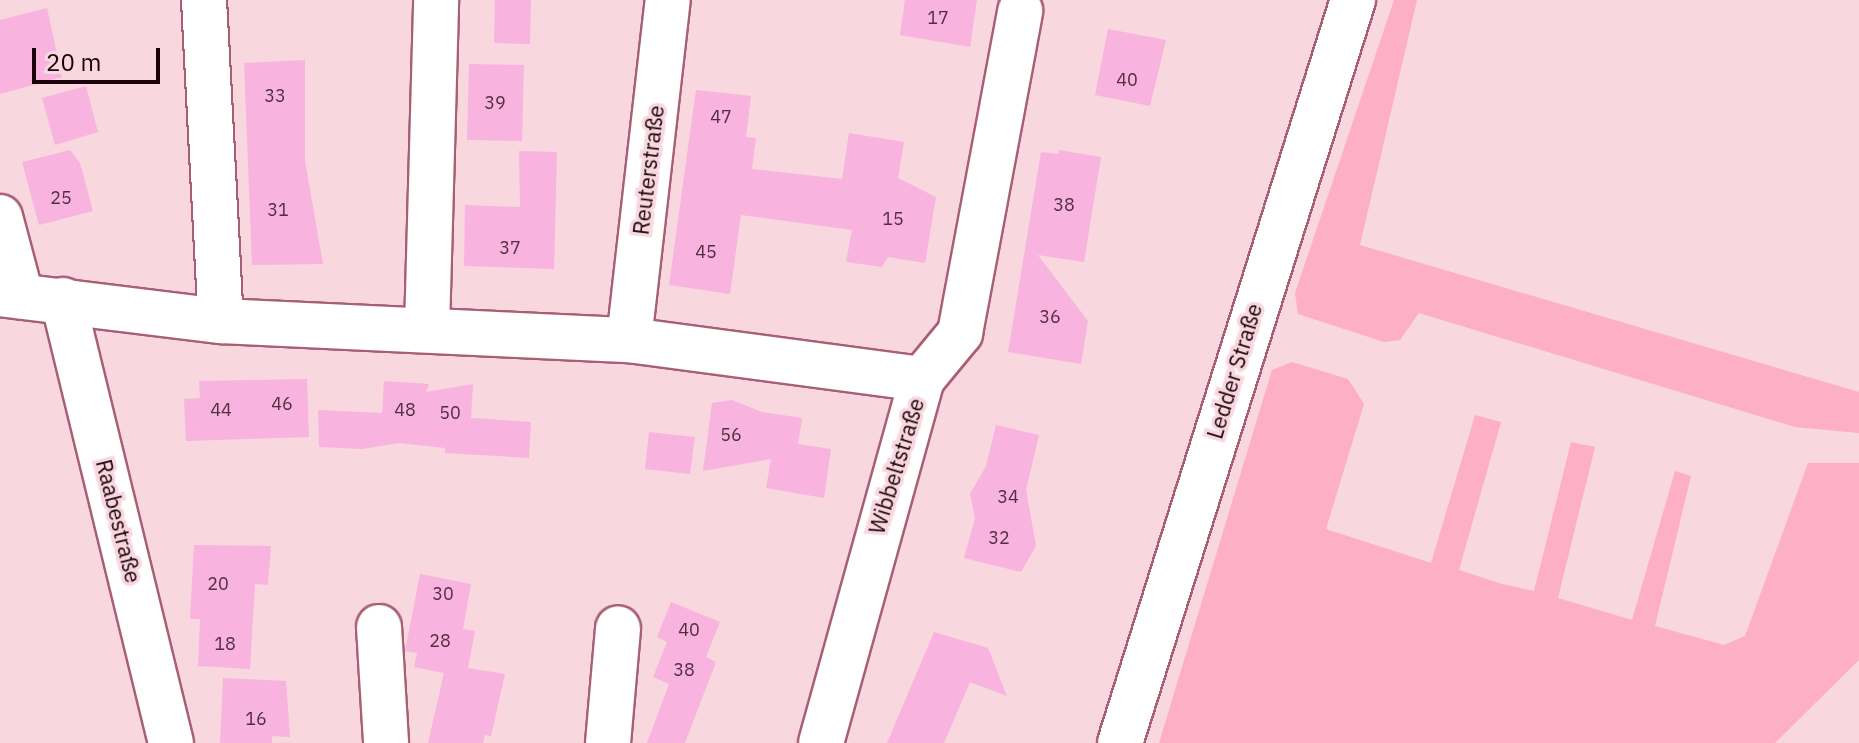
<!DOCTYPE html>
<html>
<head>
<meta charset="utf-8">
<style>
	body { margin:0 }
	#map { position:relative; width:1859px; height:743px; overflow:hidden; background:#f8d7df; font-family:"IBM Plex Sans",sans-serif }
	div>[style] { position:absolute }
	[style*='--x'] { left:calc(var(--x)*1px); top:calc(var(--y)*1px); width:calc(var(--w)*1px); rotate:calc(var(--a)*1deg) }
	.green>* { inset:0; background:#fcafc5 }
	.building>* { inset:0; background:#f8b3df }
	.roads { filter:drop-shadow(2px 0 #a85f76) drop-shadow(-2px 0 #a85f76) drop-shadow(0 2px #a85f76) drop-shadow(0 -2px #a85f76) }
	.street>* { height:44px; margin:-22px; padding:0 22px; transform-origin:22px; border-radius:22px; background:#fff }
	.secondary>* { height:44px; margin:-22px; padding:0 22px; transform-origin:22px; border-radius:22px; background:#fff }
	span { translate:-50% -50%; white-space:nowrap; text-align:center; line-height:1.15; -webkit-text-stroke:7px #f8d7df; paint-order:stroke }
	.number-label { font-size:18px; color:#522f40 }
	.number-label span { -webkit-text-stroke-width:0 }
	.street-label { font-size:22px; color:#1b030b }
	.scale { position:absolute; left:32px; top:48px; width:128px; height:36px; box-sizing:border-box; border:4px solid #1b030b; border-top:0; padding-left:10px; font-size:24px; line-height:28px; white-space:nowrap; color:#1b030b; -webkit-text-stroke:6px #f8d7df; paint-order:stroke }
</style>
</head>
<body>
<div id="map">
	<div class="green">
		<div style="clip-path:polygon(1394px 0,1417px 0,1360px 245px,1859px 392px,1859px 433px,1795px 427px,1419px 313px,1400px 340px,1384px 342px,1298px 314px,1295px 293px)"></div>
		<div style="clip-path:polygon(1292px 362px,1348px 379px,1364px 404px,1326px 529px,1431px 563px,1475px 415px,1501px 422px,1459px 570px,1502px 584px,1534px 591px,1571px 442px,1595px 447px,1558px 598px,1632px 620px,1675px 471px,1691px 476px,1655px 626px,1724px 645px,1745px 636px,1808px 463px,1859px 463px,1859px 660px,1775px 743px,1159px 743px,1272px 370px)"></div>
	</div>
	<div class="building">
		<div style="clip-path:polygon(495px 0,531px 0,530px 44px,494px 43px)"></div>
		<div style="clip-path:polygon(905px 0,977px 0,970px 47px,900px 35px)"></div>
		<div style="clip-path:polygon(47px 8px,62px 77px,0 94px,0 20px)"></div>
		<div style="clip-path:polygon(1108px 29px,1166px 40px,1150px 106px,1095px 95px)"></div>
		<div style="clip-path:polygon(305px 60px,305px 161px,323px 264px,252px 265px,244px 63px)"></div>
		<div style="clip-path:polygon(469px 64px,524px 65px,522px 141px,467px 140px)"></div>
		<div style="clip-path:polygon(86px 86px,98px 132px,55px 145px,42px 98px)"></div>
		<div style="clip-path:polygon(696px 90px,751px 96px,746px 137px,756px 138px,752px 169px,842px 179px,849px 133px,904px 142px,898px 178px,936px 197px,925px 263px,888px 257px,882px 267px,846px 262px,852px 230px,741px 215px,730px 294px,669px 285px)"></div>
		<div style="clip-path:polygon(70px 150px,80px 163px,93px 211px,39px 225px,22px 162px)"></div>
		<div style="clip-path:polygon(1059px 150px,1101px 157px,1084px 262px,1038px 255px,1088px 321px,1081px 364px,1008px 352px,1041px 152px,1059px 154px)"></div>
		<div style="clip-path:polygon(519px 151px,557px 152px,554px 269px,464px 266px,465px 205px,520px 207px)"></div>
		<div style="clip-path:polygon(307px 379px,309px 437px,186px 441px,184px 399px,200px 398px,199px 381px)"></div>
		<div style="clip-path:polygon(384px 381px,429px 384px,426px 392px,473px 384px,471px 418px,531px 422px,529px 458px,445px 453px,445px 448px,399px 443px,362px 449px,319px 447px,318px 410px,382px 413px)"></div>
		<div style="clip-path:polygon(732px 400px,762px 412px,802px 418px,798px 444px,831px 449px,824px 498px,766px 488px,771px 459px,703px 471px,712px 403px)"></div>
		<div style="clip-path:polygon(996px 425px,1039px 435px,1026px 490px,1036px 546px,1021px 572px,964px 558px,975px 518px,970px 494px,986px 466px)"></div>
		<div style="clip-path:polygon(649px 432px,695px 437px,690px 474px,645px 469px)"></div>
		<div style="clip-path:polygon(194px 545px,271px 546px,268px 585px,255px 584px,250px 669px,198px 666px,200px 619px,190px 619px)"></div>
		<div style="clip-path:polygon(420px 574px,471px 584px,463px 629px,475px 631px,468px 668px,505px 674px,491px 736px,485px 735px,483px 743px,428px 743px,444px 673px,414px 667px,417px 653px,405px 651px)"></div>
		<div style="clip-path:polygon(671px 602px,720px 622px,706px 657px,716px 662px,685px 743px,647px 743px,669px 684px,653px 677px,667px 642px,657px 637px)"></div>
		<div style="clip-path:polygon(934px 632px,988px 648px,1007px 696px,970px 682px,944px 743px,887px 743px)"></div>
		<div style="clip-path:polygon(223px 678px,286px 681px,290px 737px,272px 736px,272px 743px,220px 743px)"></div>
	</div>
	<div class="roads">
		<div class="street">
			<div style="--x:204;--y:0;--w:321;--a:87"></div>
			<div style="--x:0;--y:217;--w:82;--a:75.1"></div>
			<div style="--x:0;--y:294;--w:223;--a:7"></div>
			<div style="--x:221;--y:321;--w:408;--a:2.7"></div>
			<div style="--x:629;--y:340;--w:296;--a:7.6"></div>
			<div style="--x:63;--y:300;--w:456;--a:76.3"></div>
			<div style="--x:427;--y:329;--w:329;--a:-88.4"></div>
			<div style="--x:629;--y:340;--w:342;--a:-83.5"></div>
			<div style="--x:379;--y:627;--w:116;--a:86.5"></div>
			<div style="--x:608;--y:743;--w:115;--a:-85"></div>
			<div style="--x:821;--y:743;--w:378;--a:-74.5"></div>
			<div style="--x:922;--y:379;--w:60;--a:-50.4"></div>
			<div style="--x:960;--y:333;--w:328;--a:-79.4"></div>
		</div>
		<div class="secondary">
			<div style="--x:1120;--y:743;--w:779;--a:-72.59"></div>
		</div>
	</div>
	<div class="number-label">
		<span style="left:938px;top:18px">17</span>
		<span style="left:1127px;top:80px">40</span>
		<span style="left:275px;top:96px">33</span>
		<span style="left:495px;top:103px">39</span>
		<span style="left:721px;top:117px">47</span>
		<span style="left:61px;top:198px">25</span>
		<span style="left:1064px;top:205px">38</span>
		<span style="left:278px;top:210px">31</span>
		<span style="left:893px;top:219px">15</span>
		<span style="left:510px;top:248px">37</span>
		<span style="left:706px;top:252px">45</span>
		<span style="left:1050px;top:317px">36</span>
		<span style="left:282px;top:404px">46</span>
		<span style="left:221px;top:410px">44</span>
		<span style="left:405px;top:410px">48</span>
		<span style="left:450px;top:413px">50</span>
		<span style="left:731px;top:435px">56</span>
		<span style="left:1008px;top:497px">34</span>
		<span style="left:999px;top:538px">32</span>
		<span style="left:218px;top:584px">20</span>
		<span style="left:443px;top:594px">30</span>
		<span style="left:689px;top:630px">40</span>
		<span style="left:440px;top:641px">28</span>
		<span style="left:225px;top:644px">18</span>
		<span style="left:684px;top:670px">38</span>
		<span style="left:256px;top:719px">16</span>
	</div>
	<div class="street-label">
		<span style="left:648px;top:170px;rotate:-83deg">Reuterstraße</span>
		<span style="left:1234px;top:371px;rotate:-73deg">Ledder Straße</span>
		<span style="left:896px;top:466px;rotate:-73deg">Wibbeltstraße</span>
		<span style="left:119px;top:521px;rotate:76deg">Raabestraße</span>
	</div>
	<div class="scale">20 m</div>
</div>
</body>
</html>
